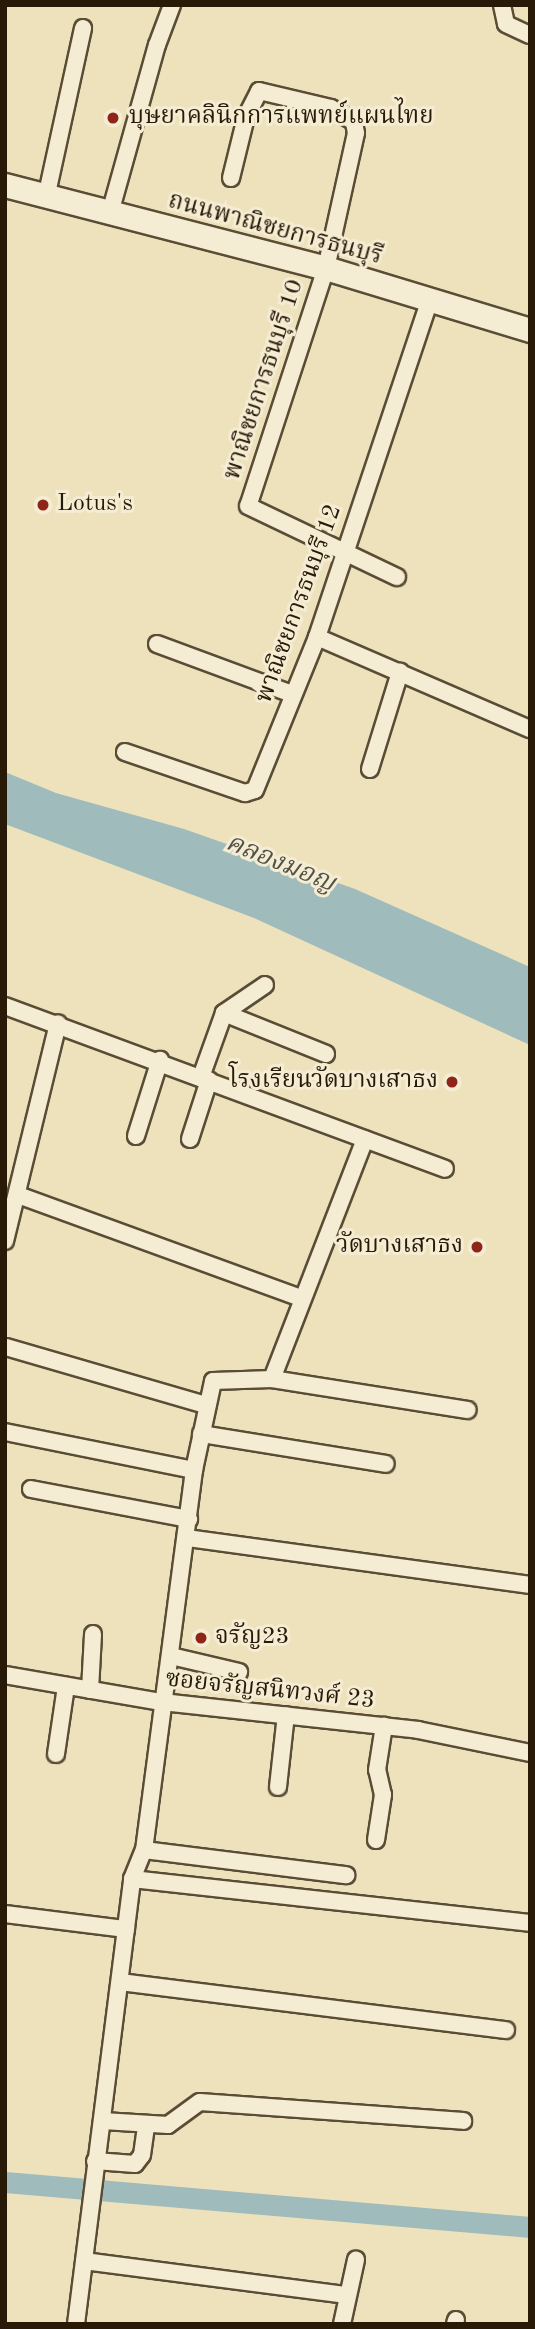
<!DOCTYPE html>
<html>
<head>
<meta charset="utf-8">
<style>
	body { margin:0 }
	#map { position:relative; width:535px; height:2329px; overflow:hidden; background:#eee2bc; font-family:"Old Standard TT","Noto Serif Thai",serif }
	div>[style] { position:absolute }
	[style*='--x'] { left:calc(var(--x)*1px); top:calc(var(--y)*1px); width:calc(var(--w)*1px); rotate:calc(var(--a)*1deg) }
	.water>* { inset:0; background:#9fbbbb }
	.canal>* { height:21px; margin:-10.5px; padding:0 10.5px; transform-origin:10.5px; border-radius:10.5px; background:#9fbbbb }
	.roads { filter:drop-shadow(2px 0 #5a4c35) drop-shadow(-2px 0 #5a4c35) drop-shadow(0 2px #5a4c35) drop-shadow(0 -2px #5a4c35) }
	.street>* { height:16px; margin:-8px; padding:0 8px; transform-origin:8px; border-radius:8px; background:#f4ecd3 }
	.secondary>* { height:23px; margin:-11.5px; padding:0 11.5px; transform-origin:11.5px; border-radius:11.5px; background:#f4ecd3 }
	.dots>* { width:19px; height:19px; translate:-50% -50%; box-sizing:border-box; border:4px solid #f4ecd3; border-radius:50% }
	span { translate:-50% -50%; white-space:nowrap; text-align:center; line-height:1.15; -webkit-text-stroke:6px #f4ecd3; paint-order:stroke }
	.poi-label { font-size:24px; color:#291a08 }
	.left { translate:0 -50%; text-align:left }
	.right { translate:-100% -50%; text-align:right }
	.street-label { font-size:24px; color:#291a08 }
	.water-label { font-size:26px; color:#525247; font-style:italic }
	.frame { position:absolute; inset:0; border:7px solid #291a08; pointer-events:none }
</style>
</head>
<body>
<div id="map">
	<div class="water">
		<div style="clip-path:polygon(5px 772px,56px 793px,184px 829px,355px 889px,530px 967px,530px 1045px,254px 918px,5px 824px)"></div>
	</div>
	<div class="canal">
		<div style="--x:5;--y:2182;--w:527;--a:4.9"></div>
	</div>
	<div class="roads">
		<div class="street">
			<div style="--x:502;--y:5;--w:19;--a:78"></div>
			<div style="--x:506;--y:24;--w:26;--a:25"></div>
			<div style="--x:231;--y:178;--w:63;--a:-76.2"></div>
			<div style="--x:246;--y:117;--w:29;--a:-63"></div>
			<div style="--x:259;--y:91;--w:74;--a:13.3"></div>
			<div style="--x:331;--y:108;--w:27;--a:31"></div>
			<div style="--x:354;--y:122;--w:11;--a:80"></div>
			<div style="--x:356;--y:133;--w:138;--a:102.5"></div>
			<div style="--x:326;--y:268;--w:250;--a:108.1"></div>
			<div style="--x:248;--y:506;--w:165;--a:25.5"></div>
			<div style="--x:46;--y:198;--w:174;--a:-77.7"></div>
			<div style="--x:110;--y:213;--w:174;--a:-74.4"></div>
			<div style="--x:157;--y:45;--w:43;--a:-69.4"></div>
			<div style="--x:317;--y:637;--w:232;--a:23.4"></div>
			<div style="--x:157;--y:644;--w:144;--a:20.3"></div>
			<div style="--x:125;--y:752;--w:127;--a:18.9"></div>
			<div style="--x:245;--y:793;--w:10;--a:-17"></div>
			<div style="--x:255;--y:790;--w:165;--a:-67.9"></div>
			<div style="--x:317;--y:637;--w:353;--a:-71.5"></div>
			<div style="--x:370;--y:769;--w:102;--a:-72.8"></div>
			<div style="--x:265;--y:985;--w:50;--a:145.7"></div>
			<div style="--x:224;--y:1013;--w:110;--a:21.9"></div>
			<div style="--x:5;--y:1006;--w:469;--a:20.3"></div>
			<div style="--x:201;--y:1077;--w:68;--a:-70.2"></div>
			<div style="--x:136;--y:1136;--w:80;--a:-72.5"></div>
			<div style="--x:190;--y:1139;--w:62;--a:-72.1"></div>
			<div style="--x:18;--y:1195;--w:301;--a:20"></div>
			<div style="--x:5;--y:1241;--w:224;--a:-76.3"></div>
			<div style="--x:6;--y:1347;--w:207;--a:16.2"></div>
			<div style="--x:272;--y:1379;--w:257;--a:-68.8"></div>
			<div style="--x:5;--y:1432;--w:193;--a:11.4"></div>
			<div style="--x:201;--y:1434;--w:187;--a:9.2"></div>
			<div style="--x:31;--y:1489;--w:161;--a:10.8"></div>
			<div style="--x:187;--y:1538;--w:346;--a:7.8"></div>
			<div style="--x:171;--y:1656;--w:70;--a:13.2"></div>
			<div style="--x:5;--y:1675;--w:159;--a:9.8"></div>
			<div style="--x:162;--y:1702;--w:258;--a:6.2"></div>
			<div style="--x:418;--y:1730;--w:114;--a:11.6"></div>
			<div style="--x:90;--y:1690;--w:56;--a:-86.9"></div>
			<div style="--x:56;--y:1754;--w:69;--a:-81.6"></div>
			<div style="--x:278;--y:1787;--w:72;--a:-83.7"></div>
			<div style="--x:376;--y:1840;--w:46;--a:-81.2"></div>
			<div style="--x:383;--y:1795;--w:26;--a:-103"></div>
			<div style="--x:377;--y:1770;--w:45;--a:-81"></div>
			<div style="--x:144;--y:1850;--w:204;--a:7.1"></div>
			<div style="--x:132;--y:1879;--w:400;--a:6.3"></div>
			<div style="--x:5;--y:1914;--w:122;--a:7.1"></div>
			<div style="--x:120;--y:1982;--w:389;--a:7.1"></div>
			<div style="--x:103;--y:2121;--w:65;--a:3.5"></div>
			<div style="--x:168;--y:2125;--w:39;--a:-36"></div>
			<div style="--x:200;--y:2102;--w:264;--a:4.1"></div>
			<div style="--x:95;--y:2161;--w:40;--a:4.3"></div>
			<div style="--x:135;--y:2164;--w:11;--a:-52"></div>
			<div style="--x:142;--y:2155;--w:30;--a:-82"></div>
			<div style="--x:84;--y:2261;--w:265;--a:7.4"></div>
			<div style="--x:76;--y:2324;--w:449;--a:-82.8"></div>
			<div style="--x:132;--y:1879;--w:31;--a:-68"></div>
			<div style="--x:144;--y:1850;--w:383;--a:-82.5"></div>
			<div style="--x:194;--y:1470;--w:91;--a:-77.9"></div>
			<div style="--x:213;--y:1381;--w:59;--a:-1.9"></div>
			<div style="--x:272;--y:1379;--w:198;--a:9"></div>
			<div style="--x:342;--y:2324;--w:66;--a:-77.7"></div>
			<div style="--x:455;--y:2324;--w:4;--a:-76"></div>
		</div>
		<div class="secondary">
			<div style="--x:5;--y:185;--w:332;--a:14.5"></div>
			<div style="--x:326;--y:268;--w:213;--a:16.9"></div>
		</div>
	</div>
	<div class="dots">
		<div style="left:113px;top:118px;background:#8f2418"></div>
		<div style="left:43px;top:505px;background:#8f2418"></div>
		<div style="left:452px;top:1082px;background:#8f2418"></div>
		<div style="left:477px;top:1247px;background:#8f2418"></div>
		<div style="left:201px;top:1638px;background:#8f2418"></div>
	</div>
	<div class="poi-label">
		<span class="left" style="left:129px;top:118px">บุษยาคลินิกการแพทย์แผนไทย</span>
		<span class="left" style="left:57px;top:505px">Lotus's</span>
		<span class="right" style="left:438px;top:1082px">โรงเรียนวัดบางเสาธง</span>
		<span class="right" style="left:463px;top:1247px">วัดบางเสาธง</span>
		<span class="left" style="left:215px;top:1638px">จรัญ23</span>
	</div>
	<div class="street-label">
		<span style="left:275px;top:230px;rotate:15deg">ถนนพาณิชยการธนบุรี</span>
		<span style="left:265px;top:380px;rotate:-72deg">พาณิชยการธนบุรี 10</span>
		<span style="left:300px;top:604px;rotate:-70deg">พาณิชยการธนบุรี 12</span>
		<span style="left:270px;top:1691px;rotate:6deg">ซอยจรัญสนิทวงศ์ 23</span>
	</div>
	<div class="water-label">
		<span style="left:280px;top:864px;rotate:22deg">คลองมอญ</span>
	</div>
	<div class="frame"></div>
</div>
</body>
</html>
